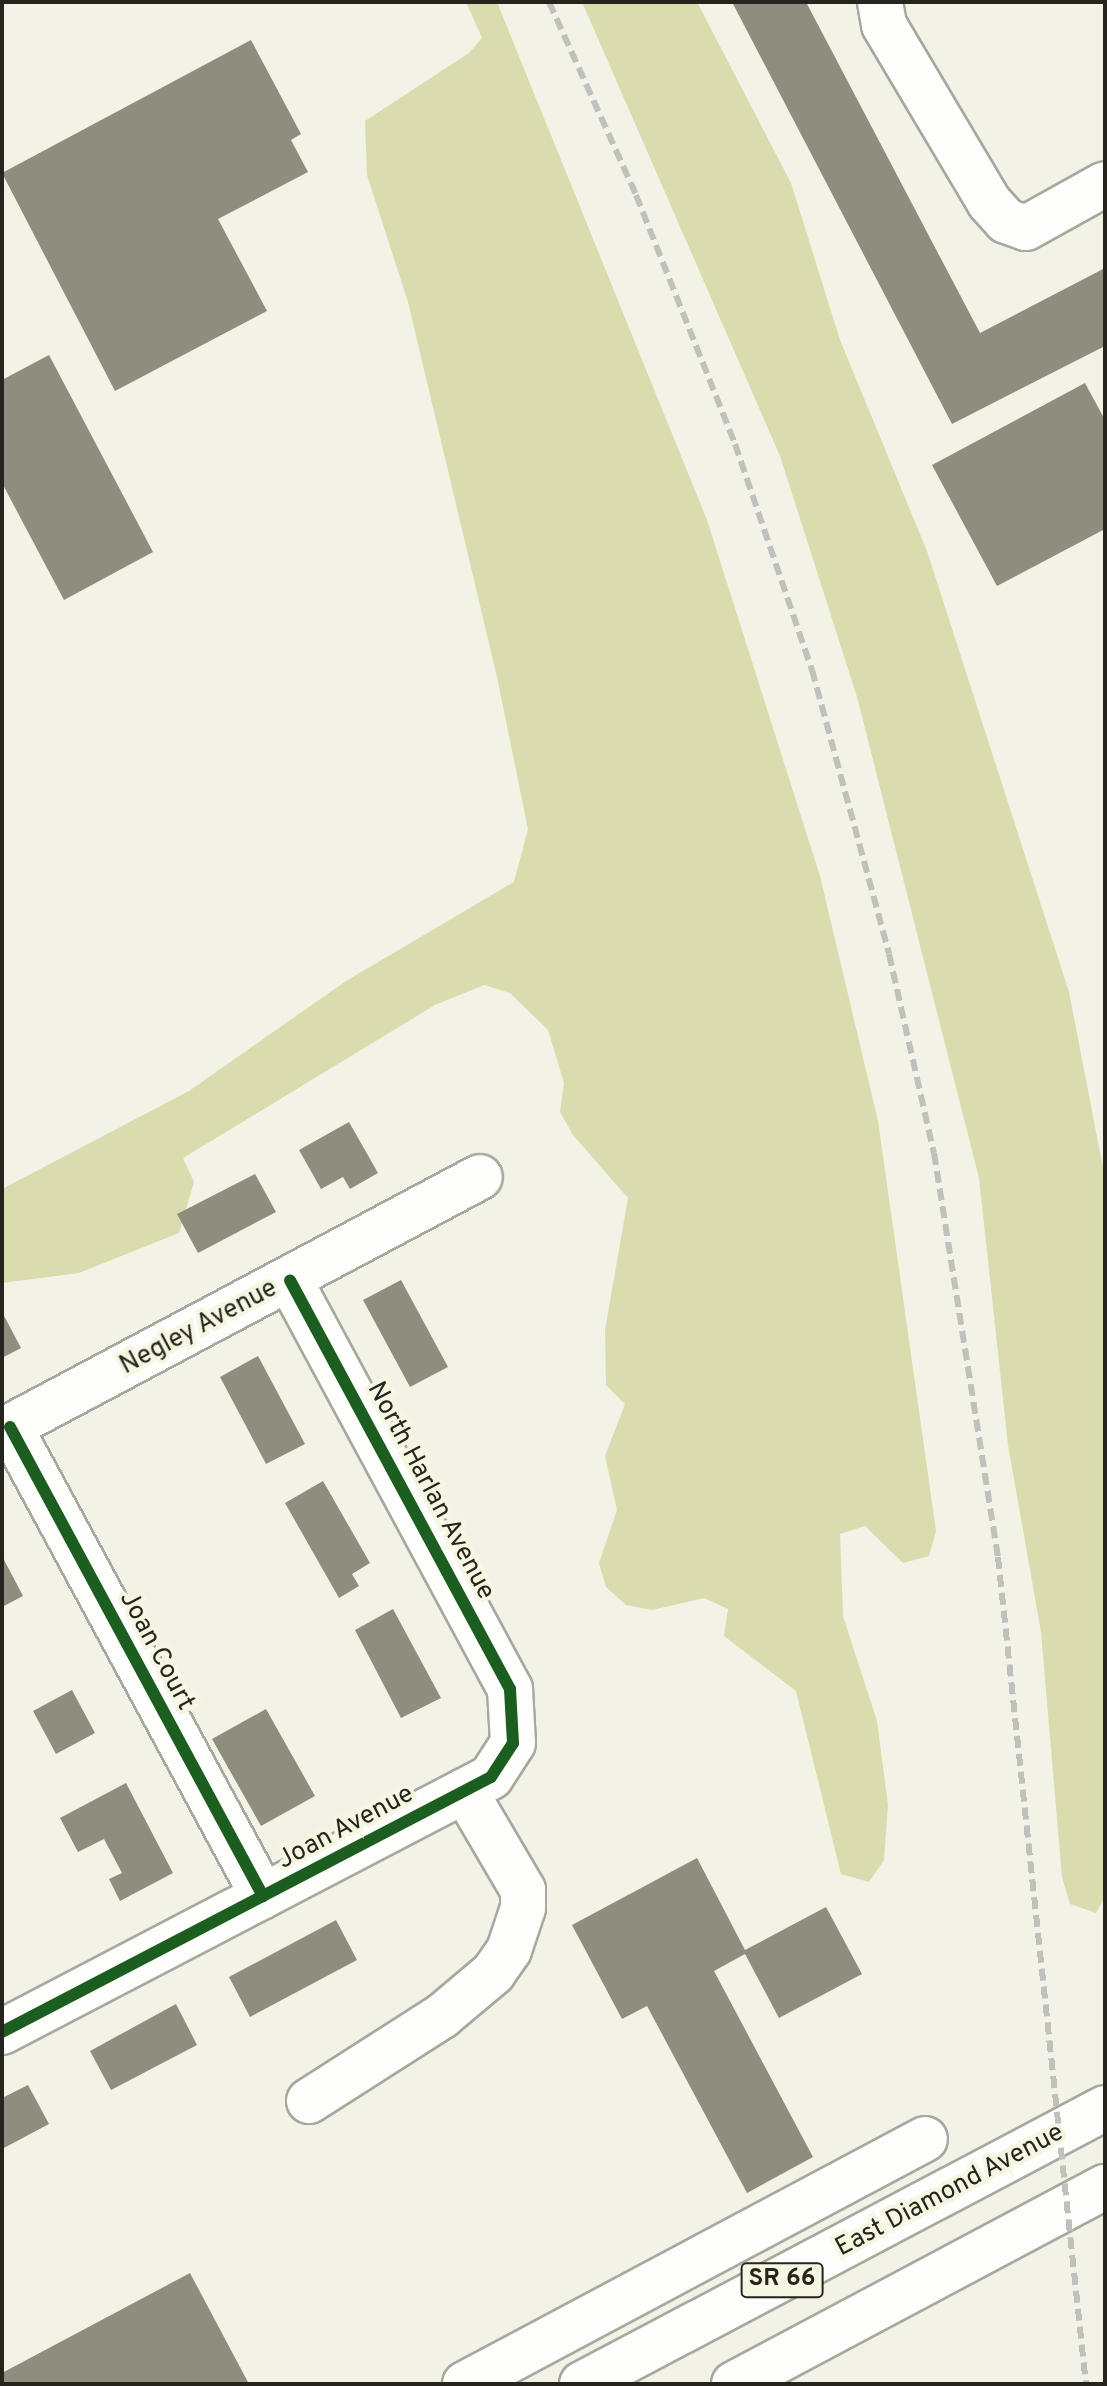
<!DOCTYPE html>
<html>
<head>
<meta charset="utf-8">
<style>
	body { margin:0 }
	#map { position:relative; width:1107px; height:2386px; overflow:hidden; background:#f2f2e7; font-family:Overpass,sans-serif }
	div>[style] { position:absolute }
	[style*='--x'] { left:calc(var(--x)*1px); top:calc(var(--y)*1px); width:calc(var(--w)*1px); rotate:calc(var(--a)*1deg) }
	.forest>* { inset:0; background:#dadcad }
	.building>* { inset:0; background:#8e8e7e }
	.roads { filter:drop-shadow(2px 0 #a8a8a0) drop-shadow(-2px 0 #a8a8a0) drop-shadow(0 2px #a8a8a0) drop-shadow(0 -2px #a8a8a0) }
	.minor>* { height:44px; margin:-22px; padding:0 22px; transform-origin:22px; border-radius:22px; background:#fdfdfb }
	.major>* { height:44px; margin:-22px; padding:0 22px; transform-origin:22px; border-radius:22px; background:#fdfdfb }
	.rail>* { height:6px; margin-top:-3px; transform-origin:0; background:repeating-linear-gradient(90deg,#c0c0bc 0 12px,transparent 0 18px) }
	.cycleway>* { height:12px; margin:-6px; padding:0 6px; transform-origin:6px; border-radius:6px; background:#1b5e20 }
	span { translate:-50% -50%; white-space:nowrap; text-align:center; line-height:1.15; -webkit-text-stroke:8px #f6f7e2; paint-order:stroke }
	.shield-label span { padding:2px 6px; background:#f6f7e2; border:2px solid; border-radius:6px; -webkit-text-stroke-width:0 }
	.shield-label { font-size:24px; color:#25251e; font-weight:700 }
	.street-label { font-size:26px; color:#25251e }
	.frame { position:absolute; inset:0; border:4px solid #25251e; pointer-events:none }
</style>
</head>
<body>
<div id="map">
	<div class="forest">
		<div style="clip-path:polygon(466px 2px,497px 2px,707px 520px,820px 876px,878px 1121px,936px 1531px,929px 1556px,903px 1563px,865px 1526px,840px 1534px,843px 1616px,877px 1721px,888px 1805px,884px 1860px,869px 1882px,841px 1874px,796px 1691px,724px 1636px,728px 1609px,704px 1598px,652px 1610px,626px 1605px,606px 1587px,599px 1563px,617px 1510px,605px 1456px,625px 1404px,606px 1385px,605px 1330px,628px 1198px,573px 1135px,560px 1112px,564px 1083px,548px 1030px,510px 993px,484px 985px,435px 1005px,183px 1158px,194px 1182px,179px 1233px,79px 1273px,2px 1283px,2px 1189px,189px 1091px,346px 981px,514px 882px,528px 829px,497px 677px,408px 302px,367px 175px,365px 121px,469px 53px,482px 38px)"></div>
		<div style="clip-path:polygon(582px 2px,697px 2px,791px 183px,840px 340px,927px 551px,1069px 992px,1105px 1178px,1105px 1897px,1096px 1913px,1070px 1904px,1062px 1877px,1041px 1632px,1008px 1445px,979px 1178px,857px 697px,780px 456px)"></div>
	</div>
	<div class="building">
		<div style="clip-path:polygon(732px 2px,806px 2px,980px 333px,1105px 268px,1105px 346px,952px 424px)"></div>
		<div style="clip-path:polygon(251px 40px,301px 134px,291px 140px,308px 172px,218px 219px,267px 311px,115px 391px,2px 173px)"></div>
		<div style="clip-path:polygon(49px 355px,153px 552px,64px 600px,2px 483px,2px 380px)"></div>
		<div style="clip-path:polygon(1085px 383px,1105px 420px,1105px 529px,997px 586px,932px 465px)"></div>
		<div style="clip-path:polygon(349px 1122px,378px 1173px,350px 1189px,343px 1177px,321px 1189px,299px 1150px)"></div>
		<div style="clip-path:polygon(255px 1174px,276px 1212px,198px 1253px,177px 1214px)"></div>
		<div style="clip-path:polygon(401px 1280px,448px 1367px,410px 1387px,363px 1300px)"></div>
		<div style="clip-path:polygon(2px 1312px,21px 1348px,2px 1358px)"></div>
		<div style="clip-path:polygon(258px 1356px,305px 1444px,266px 1464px,220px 1377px)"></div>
		<div style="clip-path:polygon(323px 1481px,370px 1563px,352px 1574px,359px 1586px,339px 1598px,285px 1503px)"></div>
		<div style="clip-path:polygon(2px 1556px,23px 1596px,2px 1607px)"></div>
		<div style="clip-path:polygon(393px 1609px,441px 1698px,401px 1718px,355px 1630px)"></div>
		<div style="clip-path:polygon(72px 1690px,95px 1733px,56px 1754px,33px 1711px)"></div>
		<div style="clip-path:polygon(266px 1709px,315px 1796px,261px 1826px,212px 1739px)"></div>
		<div style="clip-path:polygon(126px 1783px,173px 1873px,120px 1901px,109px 1879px,122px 1873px,104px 1839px,78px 1852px,60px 1818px)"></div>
		<div style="clip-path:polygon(697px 1858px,745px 1950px,826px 1907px,862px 1974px,779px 2018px,745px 1954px,714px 1971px,813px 2157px,747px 2193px,647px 2006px,622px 2019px,572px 1925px)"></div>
		<div style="clip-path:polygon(336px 1920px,357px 1960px,250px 2017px,229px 1977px)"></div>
		<div style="clip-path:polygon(176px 2004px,197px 2045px,111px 2090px,90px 2051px)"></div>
		<div style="clip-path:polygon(28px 2085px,49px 2124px,2px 2149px,2px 2098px)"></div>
		<div style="clip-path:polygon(190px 2273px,249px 2384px,2px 2384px,2px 2373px)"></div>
	</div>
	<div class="roads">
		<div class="minor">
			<div style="--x:880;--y:2;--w:23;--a:80"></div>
			<div style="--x:884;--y:25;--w:206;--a:59.3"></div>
			<div style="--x:989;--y:202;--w:25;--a:48"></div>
			<div style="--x:1006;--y:221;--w:21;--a:19"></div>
			<div style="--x:1026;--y:228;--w:90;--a:-29.1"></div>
			<div style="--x:10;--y:1427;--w:533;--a:61.66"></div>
			<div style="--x:2;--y:1431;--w:541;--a:-27.99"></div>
			<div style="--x:2;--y:2032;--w:551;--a:-27.54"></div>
			<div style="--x:491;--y:1777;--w:40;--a:-57.1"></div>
			<div style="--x:513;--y:1743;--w:54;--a:-93.2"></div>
			<div style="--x:510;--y:1689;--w:464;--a:-118.3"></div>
			<div style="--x:309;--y:2101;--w:158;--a:-32.6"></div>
			<div style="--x:442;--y:2016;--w:67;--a:-40.1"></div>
			<div style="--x:493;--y:1973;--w:28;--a:-55"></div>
			<div style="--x:509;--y:1950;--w:44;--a:-71.6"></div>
			<div style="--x:523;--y:1908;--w:18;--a:-90"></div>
			<div style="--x:523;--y:1890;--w:115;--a:-120.4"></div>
			<div style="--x:465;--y:2384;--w:521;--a:-28.04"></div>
		</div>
		<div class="major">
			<div style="--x:582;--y:2384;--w:591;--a:-27.82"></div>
			<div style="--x:734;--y:2384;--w:420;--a:-28"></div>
		</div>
	</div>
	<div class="rail">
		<div style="--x:549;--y:2;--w:212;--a:65.7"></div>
		<div style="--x:636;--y:195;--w:268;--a:68.3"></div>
		<div style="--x:735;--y:444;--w:239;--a:71.2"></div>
		<div style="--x:812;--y:670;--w:294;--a:74.8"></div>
		<div style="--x:889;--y:954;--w:204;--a:77.3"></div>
		<div style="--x:934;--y:1153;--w:409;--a:81"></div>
		<div style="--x:998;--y:1557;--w:832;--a:83.93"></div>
	</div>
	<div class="cycleway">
		<div style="--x:10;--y:1427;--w:533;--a:61.66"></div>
		<div style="--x:2;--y:2032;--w:551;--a:-27.54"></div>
		<div style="--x:491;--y:1777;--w:40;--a:-57.1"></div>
		<div style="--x:513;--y:1743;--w:54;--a:-93.2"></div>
		<div style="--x:510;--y:1689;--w:464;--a:-118.3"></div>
	</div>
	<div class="shield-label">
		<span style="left:782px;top:2280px">SR 66</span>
	</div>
	<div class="street-label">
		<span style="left:199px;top:1328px;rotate:-28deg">Negley Avenue</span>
		<span style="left:430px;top:1491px;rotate:62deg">North Harlan Avenue</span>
		<span style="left:156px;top:1651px;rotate:62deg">Joan Court</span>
		<span style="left:346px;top:1828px;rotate:-28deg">Joan Avenue</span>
		<span style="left:950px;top:2191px;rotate:-28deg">East Diamond Avenue</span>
	</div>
	<div class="frame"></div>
</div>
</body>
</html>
